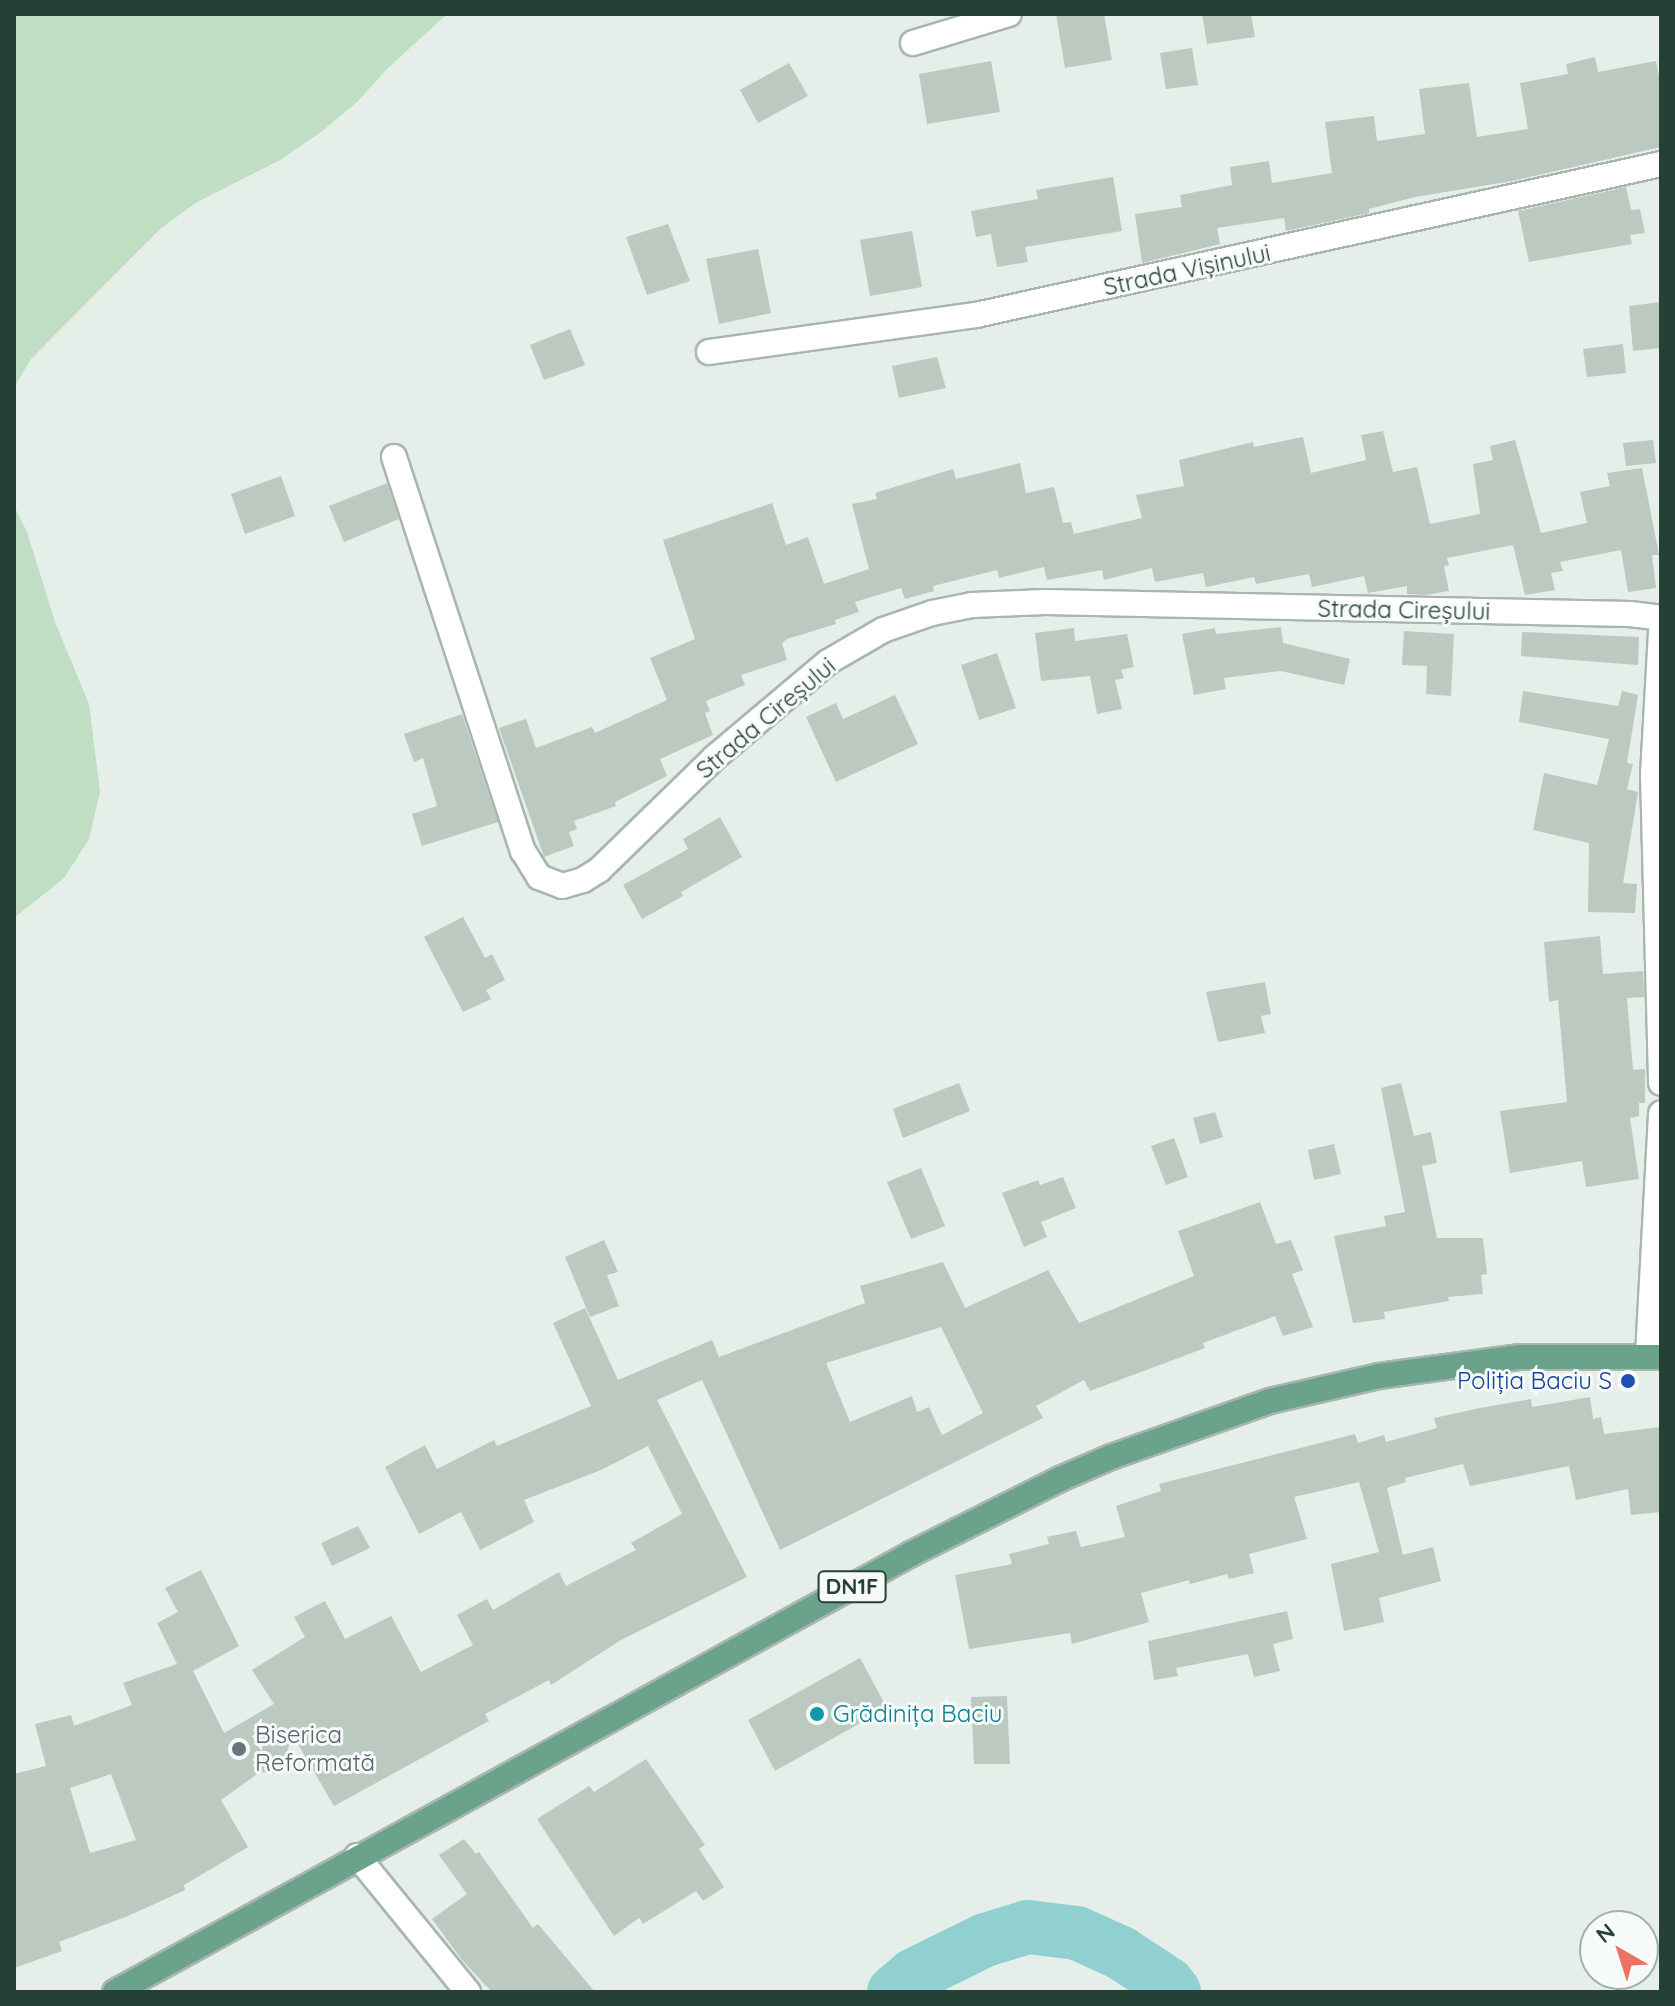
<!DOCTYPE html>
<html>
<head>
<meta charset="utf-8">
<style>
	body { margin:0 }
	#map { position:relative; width:1675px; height:2006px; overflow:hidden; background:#e5eee9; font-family:Quicksand,sans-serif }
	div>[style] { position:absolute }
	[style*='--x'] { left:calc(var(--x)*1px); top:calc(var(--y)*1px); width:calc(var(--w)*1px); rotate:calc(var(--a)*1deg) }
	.green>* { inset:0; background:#bfdec3 }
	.river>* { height:54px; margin:-27px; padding:0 27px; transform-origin:27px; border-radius:27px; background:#90d0d1 }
	.building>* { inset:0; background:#bbc9c1 }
	.roads { filter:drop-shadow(2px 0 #a8b6af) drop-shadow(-2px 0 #a8b6af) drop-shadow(0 2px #a8b6af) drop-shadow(0 -2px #a8b6af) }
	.minor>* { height:24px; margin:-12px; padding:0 12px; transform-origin:12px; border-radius:12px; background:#fff }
	.primary>* { height:24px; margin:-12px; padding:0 12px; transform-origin:12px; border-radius:12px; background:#6ba28c }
	.dots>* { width:22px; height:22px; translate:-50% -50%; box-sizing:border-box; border:4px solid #f6faf8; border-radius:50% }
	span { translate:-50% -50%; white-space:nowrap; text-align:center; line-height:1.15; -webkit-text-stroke:6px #f6faf8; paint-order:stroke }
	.shield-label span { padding:2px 6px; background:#f6faf8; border:2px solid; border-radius:6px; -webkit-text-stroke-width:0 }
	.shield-label { font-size:22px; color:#254035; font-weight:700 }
	.street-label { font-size:24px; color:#254035 }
	.transit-label { font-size:24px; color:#164399 }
	.right { translate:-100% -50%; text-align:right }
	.culture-label { font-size:24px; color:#0d838f }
	.left { translate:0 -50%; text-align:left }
	.worship-label { font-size:24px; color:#5b616d }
	.frame { position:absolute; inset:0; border:16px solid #254035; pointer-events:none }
	.north { position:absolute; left:1579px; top:1910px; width:80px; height:80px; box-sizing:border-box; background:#f6faf8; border:2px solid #a2b0aa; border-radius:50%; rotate:321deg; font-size:22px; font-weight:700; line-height:32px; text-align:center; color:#254035 }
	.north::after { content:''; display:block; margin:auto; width:28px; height:36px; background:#ee7264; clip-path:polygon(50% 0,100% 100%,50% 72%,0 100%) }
</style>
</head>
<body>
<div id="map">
	<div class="green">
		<div style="clip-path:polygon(14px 14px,447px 14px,388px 68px,356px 103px,321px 132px,280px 160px,197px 202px,160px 229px,30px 360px,14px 388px)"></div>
		<div style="clip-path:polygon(14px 506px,27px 532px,55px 622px,89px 704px,100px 792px,89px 839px,64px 878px,14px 918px)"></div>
	</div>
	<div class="river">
		<div style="--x:894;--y:1992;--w:26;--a:-40"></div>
		<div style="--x:914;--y:1975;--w:79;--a:-26.2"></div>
		<div style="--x:985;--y:1940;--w:45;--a:-16.8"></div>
		<div style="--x:1028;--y:1927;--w:49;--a:7"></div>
		<div style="--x:1077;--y:1933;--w:48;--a:24.4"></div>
		<div style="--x:1121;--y:1953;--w:56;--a:33.4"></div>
		<div style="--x:1168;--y:1984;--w:10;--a:53"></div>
	</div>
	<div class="building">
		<div style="clip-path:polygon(1056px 14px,1104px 14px,1112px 60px,1065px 68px)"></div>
		<div style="clip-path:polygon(1202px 14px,1251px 14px,1255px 37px,1207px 44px)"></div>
		<div style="clip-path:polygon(1192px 48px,1198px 85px,1166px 89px,1160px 53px)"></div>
		<div style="clip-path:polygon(1595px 57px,1598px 72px,1656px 61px,1661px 87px,1661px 147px,1512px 181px,1415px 197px,1369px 209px,1369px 213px,1300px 228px,1286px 231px,1284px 218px,1217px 228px,1220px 244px,1142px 263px,1135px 214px,1182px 207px,1180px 195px,1232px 185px,1230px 167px,1269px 161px,1272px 183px,1332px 173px,1325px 122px,1374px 116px,1377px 141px,1425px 134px,1419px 89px,1469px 83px,1477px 137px,1528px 129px,1520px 83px,1568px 74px,1566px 64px)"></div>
		<div style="clip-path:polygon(991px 61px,1000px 112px,927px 124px,919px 74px)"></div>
		<div style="clip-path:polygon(789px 63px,808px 96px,758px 123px,740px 90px)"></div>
		<div style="clip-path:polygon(1113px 177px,1122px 231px,1025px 247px,1028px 262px,997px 267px,991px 234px,976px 237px,971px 211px,1038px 199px,1036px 190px)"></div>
		<div style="clip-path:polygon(1626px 187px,1631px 210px,1640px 209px,1645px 233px,1630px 235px,1632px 244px,1529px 262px,1518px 211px)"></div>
		<div style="clip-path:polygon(668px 224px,690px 281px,647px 295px,626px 237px)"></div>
		<div style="clip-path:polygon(912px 231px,922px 287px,870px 296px,860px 240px)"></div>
		<div style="clip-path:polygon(758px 249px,771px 313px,719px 324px,706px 259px)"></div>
		<div style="clip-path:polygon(1661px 302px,1661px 348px,1633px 351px,1629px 306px)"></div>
		<div style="clip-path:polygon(570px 329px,585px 365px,544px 380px,530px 345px)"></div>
		<div style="clip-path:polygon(1623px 344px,1626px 373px,1587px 377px,1583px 349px)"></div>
		<div style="clip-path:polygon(937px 357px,946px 388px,899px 398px,892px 366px)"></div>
		<div style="clip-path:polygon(1383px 431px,1393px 472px,1417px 467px,1430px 524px,1480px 514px,1473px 464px,1493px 460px,1490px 446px,1515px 440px,1541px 533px,1587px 523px,1580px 492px,1610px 486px,1607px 473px,1642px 468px,1659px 555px,1652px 555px,1656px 588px,1628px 592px,1621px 550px,1560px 562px,1563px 571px,1551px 573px,1555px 590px,1525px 595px,1513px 545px,1447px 558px,1449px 565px,1444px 566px,1449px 591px,1426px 595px,1407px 594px,1407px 586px,1368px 593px,1364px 576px,1312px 587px,1309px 574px,1256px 584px,1254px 577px,1206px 587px,1203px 573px,1155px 582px,1152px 568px,1104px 580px,1102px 570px,1047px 580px,1044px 567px,999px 578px,997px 570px,933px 586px,934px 591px,905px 599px,901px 588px,855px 602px,859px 612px,835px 620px,836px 624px,787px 639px,782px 643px,787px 660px,741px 675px,745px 685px,706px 701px,710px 711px,705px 713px,713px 735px,660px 759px,667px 776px,615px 802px,616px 806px,574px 821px,577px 829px,569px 832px,574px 846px,544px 857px,499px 728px,526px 719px,536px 748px,592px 727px,595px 733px,667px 700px,650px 658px,695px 639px,663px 540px,772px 503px,786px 545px,808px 537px,824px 584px,869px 569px,852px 504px,877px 499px,875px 493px,953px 469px,956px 479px,1020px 463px,1026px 493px,1054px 487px,1063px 523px,1071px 522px,1074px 534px,1142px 518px,1136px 495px,1184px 486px,1179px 460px,1253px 442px,1254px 447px,1303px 437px,1311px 473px,1366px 460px,1361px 435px)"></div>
		<div style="clip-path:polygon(1653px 440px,1656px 463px,1626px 466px,1623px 443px)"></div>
		<div style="clip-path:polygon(281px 476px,295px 516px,245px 534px,231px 494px)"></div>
		<div style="clip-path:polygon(387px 483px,399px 519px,344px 542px,329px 506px)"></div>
		<div style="clip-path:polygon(1281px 627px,1283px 643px,1350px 659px,1344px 685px,1281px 671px,1224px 678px,1226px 689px,1194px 695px,1182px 634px,1215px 628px,1216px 634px)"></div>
		<div style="clip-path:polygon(1074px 628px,1075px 641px,1127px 634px,1134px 667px,1121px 670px,1124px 678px,1115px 680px,1122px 709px,1097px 714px,1090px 676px,1041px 681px,1035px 633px)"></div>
		<div style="clip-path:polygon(1404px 631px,1454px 634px,1451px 696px,1426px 694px,1427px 666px,1402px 665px)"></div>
		<div style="clip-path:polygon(1522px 632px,1639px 637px,1638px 665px,1521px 656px)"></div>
		<div style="clip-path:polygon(997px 653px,1016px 708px,979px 720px,961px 665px)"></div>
		<div style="clip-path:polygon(1523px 691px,1618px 706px,1622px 691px,1638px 695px,1627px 763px,1633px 764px,1627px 789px,1638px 792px,1623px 883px,1637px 884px,1635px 913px,1588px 912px,1589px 843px,1533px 830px,1544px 773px,1597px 785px,1609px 739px,1519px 722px)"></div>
		<div style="clip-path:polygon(895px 695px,918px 744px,836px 782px,806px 717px,836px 703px,843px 719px)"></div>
		<div style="clip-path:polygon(462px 714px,498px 822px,422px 846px,412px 814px,437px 806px,423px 758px,414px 762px,404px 734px)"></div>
		<div style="clip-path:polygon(720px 817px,742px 857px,681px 892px,683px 896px,642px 919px,623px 885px,688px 849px,683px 839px)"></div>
		<div style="clip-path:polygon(463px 917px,485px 958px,492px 954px,505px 980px,486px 990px,491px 999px,463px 1012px,424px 937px)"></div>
		<div style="clip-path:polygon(1600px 936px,1603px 974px,1643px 971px,1644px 997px,1627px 998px,1633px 1070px,1645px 1069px,1645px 1103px,1639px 1103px,1639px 1116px,1630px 1118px,1639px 1179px,1586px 1187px,1582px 1161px,1510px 1173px,1500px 1111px,1567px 1102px,1558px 1000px,1549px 1002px,1544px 942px)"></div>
		<div style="clip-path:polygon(1265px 982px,1271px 1014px,1261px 1016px,1265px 1033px,1218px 1042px,1206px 992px)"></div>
		<div style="clip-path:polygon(959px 1083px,970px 1111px,903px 1138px,893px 1109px)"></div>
		<div style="clip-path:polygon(1401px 1083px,1414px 1136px,1431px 1132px,1437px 1163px,1422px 1166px,1437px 1238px,1483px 1238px,1487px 1274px,1481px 1275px,1483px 1294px,1448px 1297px,1449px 1301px,1384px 1312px,1385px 1319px,1353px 1323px,1334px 1236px,1386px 1226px,1384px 1216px,1405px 1212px,1381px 1088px)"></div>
		<div style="clip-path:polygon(1215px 1112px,1223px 1137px,1200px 1144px,1193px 1118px)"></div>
		<div style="clip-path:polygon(1174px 1138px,1188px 1177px,1166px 1185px,1151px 1146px)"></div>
		<div style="clip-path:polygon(1334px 1144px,1341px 1174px,1314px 1180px,1308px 1150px)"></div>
		<div style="clip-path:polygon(921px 1168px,945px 1226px,911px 1239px,887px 1182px)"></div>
		<div style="clip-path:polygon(1063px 1177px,1076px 1208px,1041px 1222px,1047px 1237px,1024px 1247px,1002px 1193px,1038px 1180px,1040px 1185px)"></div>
		<div style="clip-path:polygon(evenodd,1260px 1202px,1276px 1244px,1291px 1240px,1303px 1270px,1292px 1274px,1313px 1327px,1283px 1336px,1275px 1316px,1203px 1343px,1205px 1348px,1090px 1391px,1084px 1380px,1036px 1406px,1043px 1418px,780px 1550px,702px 1380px,657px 1400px,747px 1577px,621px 1640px,551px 1685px,549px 1680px,485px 1714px,489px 1721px,334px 1806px,292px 1734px,281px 1774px,260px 1772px,221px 1800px,248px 1847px,184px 1885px,185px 1890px,128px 1916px,59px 1942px,62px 1951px,14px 1968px,14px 1774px,46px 1766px,35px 1724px,71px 1715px,74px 1726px,132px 1705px,123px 1683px,177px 1664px,157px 1623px,178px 1612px,165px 1588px,201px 1570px,239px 1646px,193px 1671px,224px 1733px,274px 1704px,252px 1670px,305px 1637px,294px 1617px,325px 1601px,345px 1639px,391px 1616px,421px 1672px,473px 1645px,457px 1615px,487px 1599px,493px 1610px,559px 1572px,566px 1586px,636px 1550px,631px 1543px,682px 1514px,648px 1446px,601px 1470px,524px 1500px,534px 1522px,480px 1550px,461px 1512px,419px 1534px,385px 1467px,425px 1445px,437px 1469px,494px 1440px,497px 1446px,591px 1406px,553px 1323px,585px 1308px,618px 1380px,712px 1340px,719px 1357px,865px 1303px,860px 1286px,943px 1262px,965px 1308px,1048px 1270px,1079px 1323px,1194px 1276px,1178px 1231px,1260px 1202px,941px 1327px,983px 1413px,942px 1435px,929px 1407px,917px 1412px,912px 1396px,850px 1422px,826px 1363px,941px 1327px,1260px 1202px,111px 1774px,136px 1840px,90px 1853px,70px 1788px,111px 1774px)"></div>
		<div style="clip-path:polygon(604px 1240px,618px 1272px,607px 1275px,619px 1306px,590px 1317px,565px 1257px)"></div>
		<div style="clip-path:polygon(1590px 1397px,1593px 1419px,1601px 1417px,1604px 1434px,1661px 1427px,1661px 1512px,1631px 1515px,1628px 1489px,1576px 1500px,1569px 1466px,1470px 1486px,1463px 1464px,1405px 1478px,1406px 1482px,1387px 1488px,1403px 1555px,1433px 1547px,1441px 1581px,1379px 1598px,1384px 1622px,1344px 1631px,1331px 1564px,1379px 1552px,1359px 1482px,1294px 1497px,1307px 1539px,1249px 1554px,1254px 1573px,1229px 1579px,1227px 1574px,1190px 1584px,1189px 1580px,1141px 1593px,1149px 1622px,1072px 1644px,1070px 1633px,969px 1649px,955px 1575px,1012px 1564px,1009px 1554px,1049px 1544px,1047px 1537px,1076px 1531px,1081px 1547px,1125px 1537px,1116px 1506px,1161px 1491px,1159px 1484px,1355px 1434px,1358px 1443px,1384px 1435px,1386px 1442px,1437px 1428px,1434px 1418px,1480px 1408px,1531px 1399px,1532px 1407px)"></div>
		<div style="clip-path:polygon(358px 1526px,370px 1548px,332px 1566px,321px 1543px)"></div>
		<div style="clip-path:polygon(1287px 1611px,1293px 1639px,1273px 1644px,1280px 1671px,1254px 1677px,1248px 1654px,1176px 1668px,1178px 1676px,1154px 1680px,1148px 1641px)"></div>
		<div style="clip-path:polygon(860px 1658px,887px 1708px,775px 1771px,748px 1720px)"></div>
		<div style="clip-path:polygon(1007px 1696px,1010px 1764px,974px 1764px,971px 1697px)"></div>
		<div style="clip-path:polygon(646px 1759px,705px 1845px,699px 1849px,724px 1887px,703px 1901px,696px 1891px,643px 1924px,639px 1918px,614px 1936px,537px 1819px,589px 1786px,594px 1792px)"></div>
		<div style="clip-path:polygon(464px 1839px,476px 1854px,479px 1852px,533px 1928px,538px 1924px,595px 1992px,492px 1992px,462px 1960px,432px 1919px,467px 1894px,439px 1855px)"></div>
	</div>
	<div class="roads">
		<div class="minor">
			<div style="--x:913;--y:43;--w:100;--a:-16.8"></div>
			<div style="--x:709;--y:352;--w:270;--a:-7.9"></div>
			<div style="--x:976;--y:315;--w:701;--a:-12.43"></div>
			<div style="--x:394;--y:457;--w:415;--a:71.9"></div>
			<div style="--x:523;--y:851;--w:31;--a:58"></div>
			<div style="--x:539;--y:877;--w:25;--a:21"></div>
			<div style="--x:562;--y:886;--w:22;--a:-16"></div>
			<div style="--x:583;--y:880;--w:19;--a:-32"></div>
			<div style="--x:599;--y:870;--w:161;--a:-44.2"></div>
			<div style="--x:714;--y:758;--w:149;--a:-40.1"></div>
			<div style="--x:828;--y:662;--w:64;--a:-30.2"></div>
			<div style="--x:883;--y:630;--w:52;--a:-19.1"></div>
			<div style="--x:932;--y:613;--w:41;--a:-11.3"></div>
			<div style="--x:972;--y:605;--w:73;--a:-2.4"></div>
			<div style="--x:1045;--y:602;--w:585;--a:1.18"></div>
			<div style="--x:1630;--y:614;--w:31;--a:7"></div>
			<div style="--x:1661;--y:632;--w:142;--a:93.2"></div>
			<div style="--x:1653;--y:774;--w:309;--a:88.5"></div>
			<div style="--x:1648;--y:1355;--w:242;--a:-86.9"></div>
			<div style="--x:357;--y:1856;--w:176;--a:50.8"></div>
		</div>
		<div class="primary">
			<div style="--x:115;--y:1992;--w:909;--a:-28.82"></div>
			<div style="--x:911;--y:1554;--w:167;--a:-26.7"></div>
			<div style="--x:1060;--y:1479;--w:56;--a:-23.3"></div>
			<div style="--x:1111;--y:1457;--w:169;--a:-19.4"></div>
			<div style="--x:1270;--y:1401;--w:112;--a:-12.9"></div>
			<div style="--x:1379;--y:1376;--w:141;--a:-7.7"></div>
			<div style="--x:1519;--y:1357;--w:142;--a:0"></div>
		</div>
	</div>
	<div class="dots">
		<div style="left:1628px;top:1381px;background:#1a4fb4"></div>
		<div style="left:817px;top:1714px;background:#0f9aa8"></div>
		<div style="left:239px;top:1749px;background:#6b7280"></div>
	</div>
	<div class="shield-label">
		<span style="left:852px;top:1587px">DN1F</span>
	</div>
	<div class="street-label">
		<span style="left:1187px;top:270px;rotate:-12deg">Strada Vișinului</span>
		<span style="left:1404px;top:610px;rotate:1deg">Strada Cireșului</span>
		<span style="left:766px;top:718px;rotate:-40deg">Strada Cireșului</span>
	</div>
	<div class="transit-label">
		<span class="right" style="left:1612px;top:1381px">Poliția Baciu S</span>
	</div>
	<div class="culture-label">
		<span class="left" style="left:833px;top:1714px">Grădinița Baciu</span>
	</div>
	<div class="worship-label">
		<span class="left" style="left:255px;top:1749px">Biserica<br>Reformată</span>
	</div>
	<div class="frame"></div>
	<div class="north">N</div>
</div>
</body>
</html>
